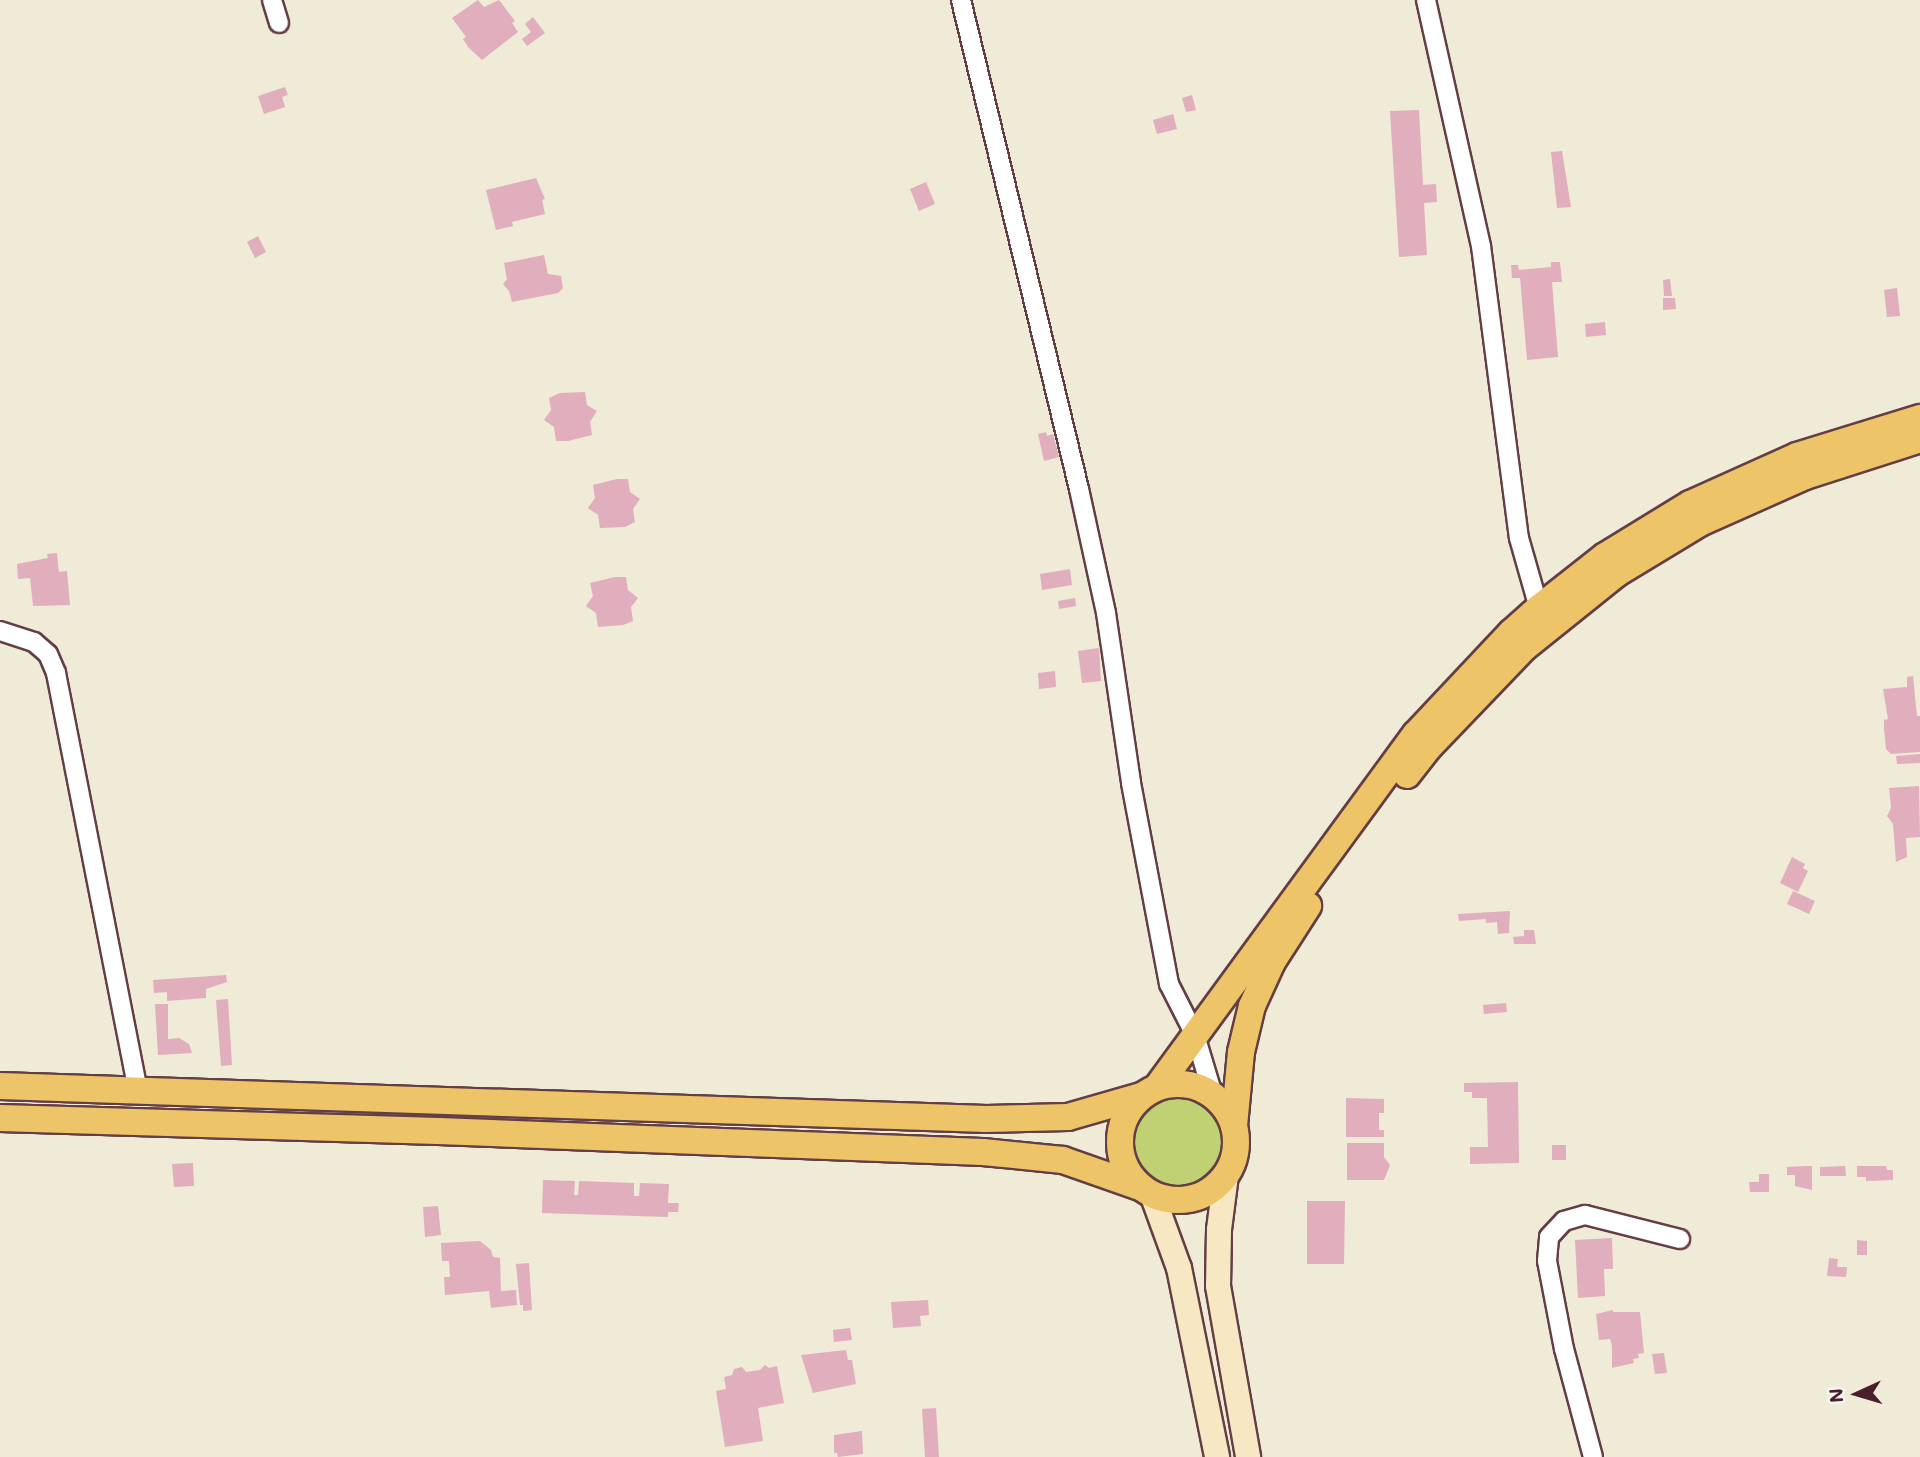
<!DOCTYPE html>
<html>
<head>
<meta charset="utf-8">
<style>
	body { margin:0 }
	#map { position:relative; width:1920px; height:1457px; overflow:hidden; background:#efebd7; font-family:Mali,sans-serif }
	div>[style] { position:absolute }
	[style*='--x'] { left:calc(var(--x)*1px); top:calc(var(--y)*1px); width:calc(var(--w)*1px); rotate:calc(var(--a)*1deg) }
	.green>* { inset:0; background:#c0d174 }
	.round { border-radius:50% }
	.building>* { inset:0; background:#e0aebc }
	.roads { filter:drop-shadow(2px 0 #633e45) drop-shadow(-2px 0 #633e45) drop-shadow(0 2px #633e45) drop-shadow(0 -2px #633e45) }
	.street>* { height:18px; margin:-9px; padding:0 9px; transform-origin:9px; border-radius:9px; background:#fff }
	.secondary>* { height:24px; margin:-12px; padding:0 12px; transform-origin:12px; border-radius:12px; background:#f8e7c3 }
	.primary>* { height:26px; margin:-13px; padding:0 13px; transform-origin:13px; border-radius:13px; background:#eec469 }
	.primary>.ring { margin:-13px; padding:0; box-sizing:content-box; background:none; border:26px solid #eec469; border-radius:50% }
	span { translate:-50% -50%; white-space:nowrap; text-align:center; line-height:1.15; -webkit-text-stroke:5px #f6f6f2; paint-order:stroke }
	.north { position:absolute; left:1822px; top:1359px; width:70px; height:70px; -webkit-text-stroke:5px #f6f6f2; paint-order:stroke; rotate:266deg; font-size:19px; font-weight:700; line-height:28px; text-align:center; color:#4a1f2b }
	.north::after { content:''; display:block; margin:auto; width:24px; height:32px; background:#4a1f2b; clip-path:polygon(50% 0,100% 100%,50% 72%,0 100%) }
</style>
</head>
<body>
<div id="map">
	<div class="green">
		<div class="round" style="left:1135px;top:1096px;width:92px;height:92px"></div>
	</div>
	<div class="building">
		<div style="clip-path:polygon(478px 0,484px 7px,499px 0,515px 21px,512px 23px,518px 32px,482px 60px,468px 47px,463px 39px,466px 37px,452px 18px)"></div>
		<div style="clip-path:polygon(533px 17px,545px 33px,527px 46px,522px 39px,531px 32px,525px 24px)"></div>
		<div style="clip-path:polygon(285px 87px,288px 95px,282px 97px,285px 107px,264px 114px,258px 96px)"></div>
		<div style="clip-path:polygon(1192px 95px,1196px 110px,1186px 112px,1182px 98px)"></div>
		<div style="clip-path:polygon(1419px 110px,1423px 185px,1436px 184px,1437px 202px,1424px 203px,1427px 255px,1399px 257px,1390px 111px)"></div>
		<div style="clip-path:polygon(1173px 114px,1177px 129px,1157px 134px,1153px 120px)"></div>
		<div style="clip-path:polygon(1562px 151px,1571px 207px,1557px 208px,1551px 152px)"></div>
		<div style="clip-path:polygon(536px 178px,545px 199px,542px 200px,545px 214px,512px 222px,513px 226px,496px 230px,486px 190px)"></div>
		<div style="clip-path:polygon(926px 182px,935px 204px,919px 211px,910px 189px)"></div>
		<div style="clip-path:polygon(258px 236px,266px 252px,255px 258px,247px 242px)"></div>
		<div style="clip-path:polygon(544px 255px,548px 274px,561px 276px,563px 288px,558px 293px,512px 302px,509px 291px,503px 284px,507px 279px,504px 263px)"></div>
		<div style="clip-path:polygon(1551px 262px,1560px 262px,1562px 282px,1552px 282px,1558px 357px,1527px 360px,1520px 278px,1512px 278px,1511px 265px,1518px 265px,1519px 270px,1551px 267px)"></div>
		<div style="clip-path:polygon(1670px 279px,1672px 296px,1664px 296px,1663px 280px)"></div>
		<div style="clip-path:polygon(1897px 288px,1900px 316px,1887px 317px,1884px 290px)"></div>
		<div style="clip-path:polygon(1663px 298px,1675px 298px,1676px 309px,1663px 310px)"></div>
		<div style="clip-path:polygon(1605px 322px,1606px 335px,1586px 337px,1585px 324px)"></div>
		<div style="clip-path:polygon(585px 392px,587px 405px,597px 411px,590px 422px,592px 435px,568px 441px,556px 441px,554px 427px,544px 420px,551px 410px,549px 398px,560px 393px)"></div>
		<div style="clip-path:polygon(1046px 432px,1047px 436px,1053px 434px,1059px 457px,1044px 461px,1038px 434px)"></div>
		<div style="clip-path:polygon(617px 479px,628px 479px,630px 492px,640px 499px,633px 509px,635px 522px,625px 527px,600px 528px,598px 515px,588px 508px,595px 498px,593px 485px)"></div>
		<div style="clip-path:polygon(57px 553px,59px 572px,67px 571px,70px 605px,33px 606px,30px 578px,18px 579px,17px 564px,48px 558px,47px 554px)"></div>
		<div style="clip-path:polygon(1070px 569px,1072px 585px,1042px 590px,1040px 574px)"></div>
		<div style="clip-path:polygon(615px 577px,626px 577px,628px 590px,638px 598px,631px 607px,633px 621px,623px 625px,598px 627px,596px 613px,586px 606px,593px 596px,590px 583px)"></div>
		<div style="clip-path:polygon(1075px 598px,1076px 606px,1059px 609px,1058px 601px)"></div>
		<div style="clip-path:polygon(1099px 648px,1101px 681px,1082px 683px,1078px 651px)"></div>
		<div style="clip-path:polygon(1055px 671px,1056px 687px,1039px 689px,1038px 673px)"></div>
		<div style="clip-path:polygon(1913px 676px,1917px 716px,1920px 716px,1920px 752px,1891px 754px,1886px 749px,1884px 729px,1884px 720px,1888px 719px,1883px 689px,1907px 687px,1907px 677px)"></div>
		<div style="clip-path:polygon(1920px 754px,1920px 763px,1897px 764px,1896px 756px)"></div>
		<div style="clip-path:polygon(1919px 786px,1920px 837px,1906px 838px,1907px 857px,1896px 862px,1893px 824px,1887px 816px,1891px 808px,1889px 788px)"></div>
		<div style="clip-path:polygon(1792px 857px,1805px 864px,1803px 868px,1808px 871px,1798px 892px,1780px 883px)"></div>
		<div style="clip-path:polygon(1793px 891px,1815px 901px,1809px 914px,1787px 904px)"></div>
		<div style="clip-path:polygon(1510px 911px,1509px 933px,1498px 934px,1497px 922px,1486px 923px,1486px 919px,1459px 921px,1458px 914px)"></div>
		<div style="clip-path:polygon(1524px 930px,1534px 930px,1536px 944px,1514px 944px,1513px 937px,1524px 936px)"></div>
		<div style="clip-path:polygon(226px 975px,227px 982px,206px 989px,206px 998px,167px 1001px,167px 992px,154px 993px,153px 980px)"></div>
		<div style="clip-path:polygon(228px 999px,232px 1065px,221px 1066px,216px 1000px)"></div>
		<div style="clip-path:polygon(1506px 1003px,1507px 1012px,1484px 1014px,1483px 1005px)"></div>
		<div style="clip-path:polygon(155px 1004px,168px 1004px,168px 1039px,179px 1038px,189px 1044px,192px 1053px,158px 1055px)"></div>
		<div style="clip-path:polygon(1518px 1082px,1519px 1163px,1470px 1164px,1470px 1147px,1488px 1147px,1487px 1098px,1472px 1098px,1472px 1092px,1464px 1092px,1464px 1083px)"></div>
		<div style="clip-path:polygon(1346px 1098px,1384px 1099px,1384px 1113px,1379px 1113px,1379px 1130px,1384px 1130px,1384px 1137px,1346px 1137px)"></div>
		<div style="clip-path:polygon(1347px 1143px,1384px 1143px,1384px 1157px,1390px 1165px,1384px 1180px,1347px 1180px)"></div>
		<div style="clip-path:polygon(1552px 1145px,1566px 1145px,1566px 1160px,1552px 1160px)"></div>
		<div style="clip-path:polygon(193px 1163px,194px 1186px,174px 1187px,172px 1164px)"></div>
		<div style="clip-path:polygon(1805px 1166px,1812px 1166px,1812px 1190px,1795px 1186px,1795px 1175px,1787px 1175px,1787px 1167px)"></div>
		<div style="clip-path:polygon(1845px 1166px,1846px 1176px,1820px 1176px,1820px 1167px)"></div>
		<div style="clip-path:polygon(1857px 1166px,1886px 1166px,1887px 1170px,1893px 1170px,1893px 1180px,1866px 1181px,1866px 1177px,1857px 1177px)"></div>
		<div style="clip-path:polygon(1759px 1174px,1769px 1174px,1769px 1192px,1750px 1192px,1749px 1182px,1759px 1182px)"></div>
		<div style="clip-path:polygon(543px 1180px,575px 1181px,574px 1195px,578px 1195px,579px 1181px,634px 1183px,634px 1196px,639px 1196px,640px 1183px,669px 1184px,668px 1203px,679px 1203px,678px 1212px,668px 1212px,668px 1217px,542px 1213px)"></div>
		<div style="clip-path:polygon(1307px 1201px,1345px 1201px,1344px 1264px,1307px 1264px)"></div>
		<div style="clip-path:polygon(438px 1206px,441px 1235px,425px 1237px,423px 1207px)"></div>
		<div style="clip-path:polygon(1612px 1238px,1613px 1269px,1604px 1269px,1605px 1296px,1578px 1298px,1575px 1240px)"></div>
		<div style="clip-path:polygon(1857px 1240px,1867px 1241px,1867px 1255px,1857px 1255px)"></div>
		<div style="clip-path:polygon(480px 1241px,491px 1250px,493px 1257px,500px 1258px,501px 1291px,516px 1290px,517px 1305px,491px 1308px,489px 1291px,445px 1295px,444px 1277px,450px 1277px,449px 1261px,442px 1261px,441px 1243px)"></div>
		<div style="clip-path:polygon(1829px 1258px,1838px 1259px,1837px 1267px,1847px 1267px,1846px 1277px,1827px 1276px)"></div>
		<div style="clip-path:polygon(529px 1263px,532px 1310px,523px 1311px,523px 1305px,520px 1305px,516px 1264px)"></div>
		<div style="clip-path:polygon(928px 1300px,929px 1315px,920px 1316px,921px 1326px,893px 1328px,891px 1302px)"></div>
		<div style="clip-path:polygon(1613px 1310px,1613px 1312px,1640px 1312px,1644px 1353px,1638px 1354px,1639px 1358px,1633px 1359px,1634px 1363px,1612px 1368px,1612px 1346px,1610px 1339px,1599px 1340px,1596px 1314px)"></div>
		<div style="clip-path:polygon(850px 1328px,852px 1340px,834px 1342px,833px 1330px)"></div>
		<div style="clip-path:polygon(846px 1350px,848px 1360px,852px 1360px,856px 1384px,813px 1393px,801px 1355px)"></div>
		<div style="clip-path:polygon(1664px 1353px,1667px 1373px,1655px 1374px,1652px 1354px)"></div>
		<div style="clip-path:polygon(765px 1365px,769px 1368px,777px 1366px,784px 1403px,758px 1408px,763px 1441px,725px 1447px,716px 1391px,726px 1389px,724px 1377px,732px 1375px,734px 1369px,742px 1367px,746px 1372px,760px 1370px)"></div>
		<div style="clip-path:polygon(936px 1408px,939px 1457px,925px 1457px,922px 1409px)"></div>
		<div style="clip-path:polygon(862px 1431px,863px 1454px,838px 1457px,837px 1453px,834px 1453px,834px 1435px)"></div>
	</div>
	<div class="roads">
		<div class="street">
			<div style="--x:272;--y:0;--w:24;--a:73"></div>
			<div style="--x:961;--y:0;--w:503;--a:76.43"></div>
			<div style="--x:1079;--y:489;--w:127;--a:77.7"></div>
			<div style="--x:1106;--y:613;--w:172;--a:81.6"></div>
			<div style="--x:1131;--y:783;--w:205;--a:79.3"></div>
			<div style="--x:1169;--y:984;--w:57;--a:63"></div>
			<div style="--x:1195;--y:1035;--w:63;--a:73.3"></div>
			<div style="--x:1426;--y:0;--w:252;--a:77.4"></div>
			<div style="--x:1481;--y:246;--w:294;--a:82.6"></div>
			<div style="--x:1519;--y:538;--w:73;--a:74.1"></div>
			<div style="--x:0;--y:631;--w:36;--a:18"></div>
			<div style="--x:34;--y:642;--w:18;--a:41"></div>
			<div style="--x:48;--y:654;--w:21;--a:67"></div>
			<div style="--x:56;--y:673;--w:426;--a:78.9"></div>
			<div style="--x:1593;--y:1457;--w:112;--a:-105"></div>
			<div style="--x:1564;--y:1349;--w:90;--a:-100.9"></div>
			<div style="--x:1547;--y:1261;--w:24;--a:-85"></div>
			<div style="--x:1549;--y:1237;--w:22;--a:-47"></div>
			<div style="--x:1564;--y:1221;--w:22;--a:-16"></div>
			<div style="--x:1585;--y:1215;--w:98;--a:14.2"></div>
		</div>
		<div class="secondary">
			<div style="--x:1226;--y:1175;--w:55;--a:97.3"></div>
			<div style="--x:1219;--y:1230;--w:56;--a:91"></div>
			<div style="--x:1218;--y:1286;--w:174;--a:80"></div>
			<div style="--x:1152;--y:1194;--w:79;--a:70"></div>
			<div style="--x:1179;--y:1268;--w:193;--a:78.6"></div>
		</div>
		<div class="primary">
			<div style="--x:1407;--y:775;--w:34;--a:-52"></div>
			<div style="--x:1428;--y:748;--w:140;--a:-46.2"></div>
			<div style="--x:1525;--y:647;--w:117;--a:-38.7"></div>
			<div style="--x:1616;--y:574;--w:98;--a:-31.3"></div>
			<div style="--x:1700;--y:523;--w:115;--a:-24.1"></div>
			<div style="--x:1805;--y:476;--w:121;--a:-17.8"></div>
			<div class="ring" style="left:1120px;top:1084px;width:90px;height:90px"></div>
			<div style="--x:0;--y:1086;--w:987;--a:1.92"></div>
			<div style="--x:986;--y:1119;--w:82;--a:-1.4"></div>
			<div style="--x:1068;--y:1117;--w:76;--a:-16"></div>
			<div style="--x:1158;--y:1086;--w:436;--a:-53.8"></div>
			<div style="--x:1416;--y:734;--w:139;--a:-46.8"></div>
			<div style="--x:1511;--y:633;--w:38;--a:-42"></div>
			<div style="--x:1539;--y:608;--w:84;--a:-38.2"></div>
			<div style="--x:1605;--y:556;--w:100;--a:-31.5"></div>
			<div style="--x:1690;--y:504;--w:117;--a:-24.2"></div>
			<div style="--x:1797;--y:456;--w:129;--a:-17.2"></div>
			<div style="--x:0;--y:1118;--w:438;--a:1.7"></div>
			<div style="--x:438;--y:1131;--w:545;--a:2.21"></div>
			<div style="--x:983;--y:1152;--w:80;--a:5.7"></div>
			<div style="--x:1063;--y:1160;--w:82;--a:19.3"></div>
			<div style="--x:1234;--y:1126;--w:74;--a:-84.6"></div>
			<div style="--x:1241;--y:1052;--w:47;--a:-76.6"></div>
			<div style="--x:1252;--y:1006;--w:48;--a:-65.6"></div>
			<div style="--x:1272;--y:962;--w:67;--a:-57.3"></div>
		</div>
	</div>
	<div class="north">N</div>
</div>
</body>
</html>
